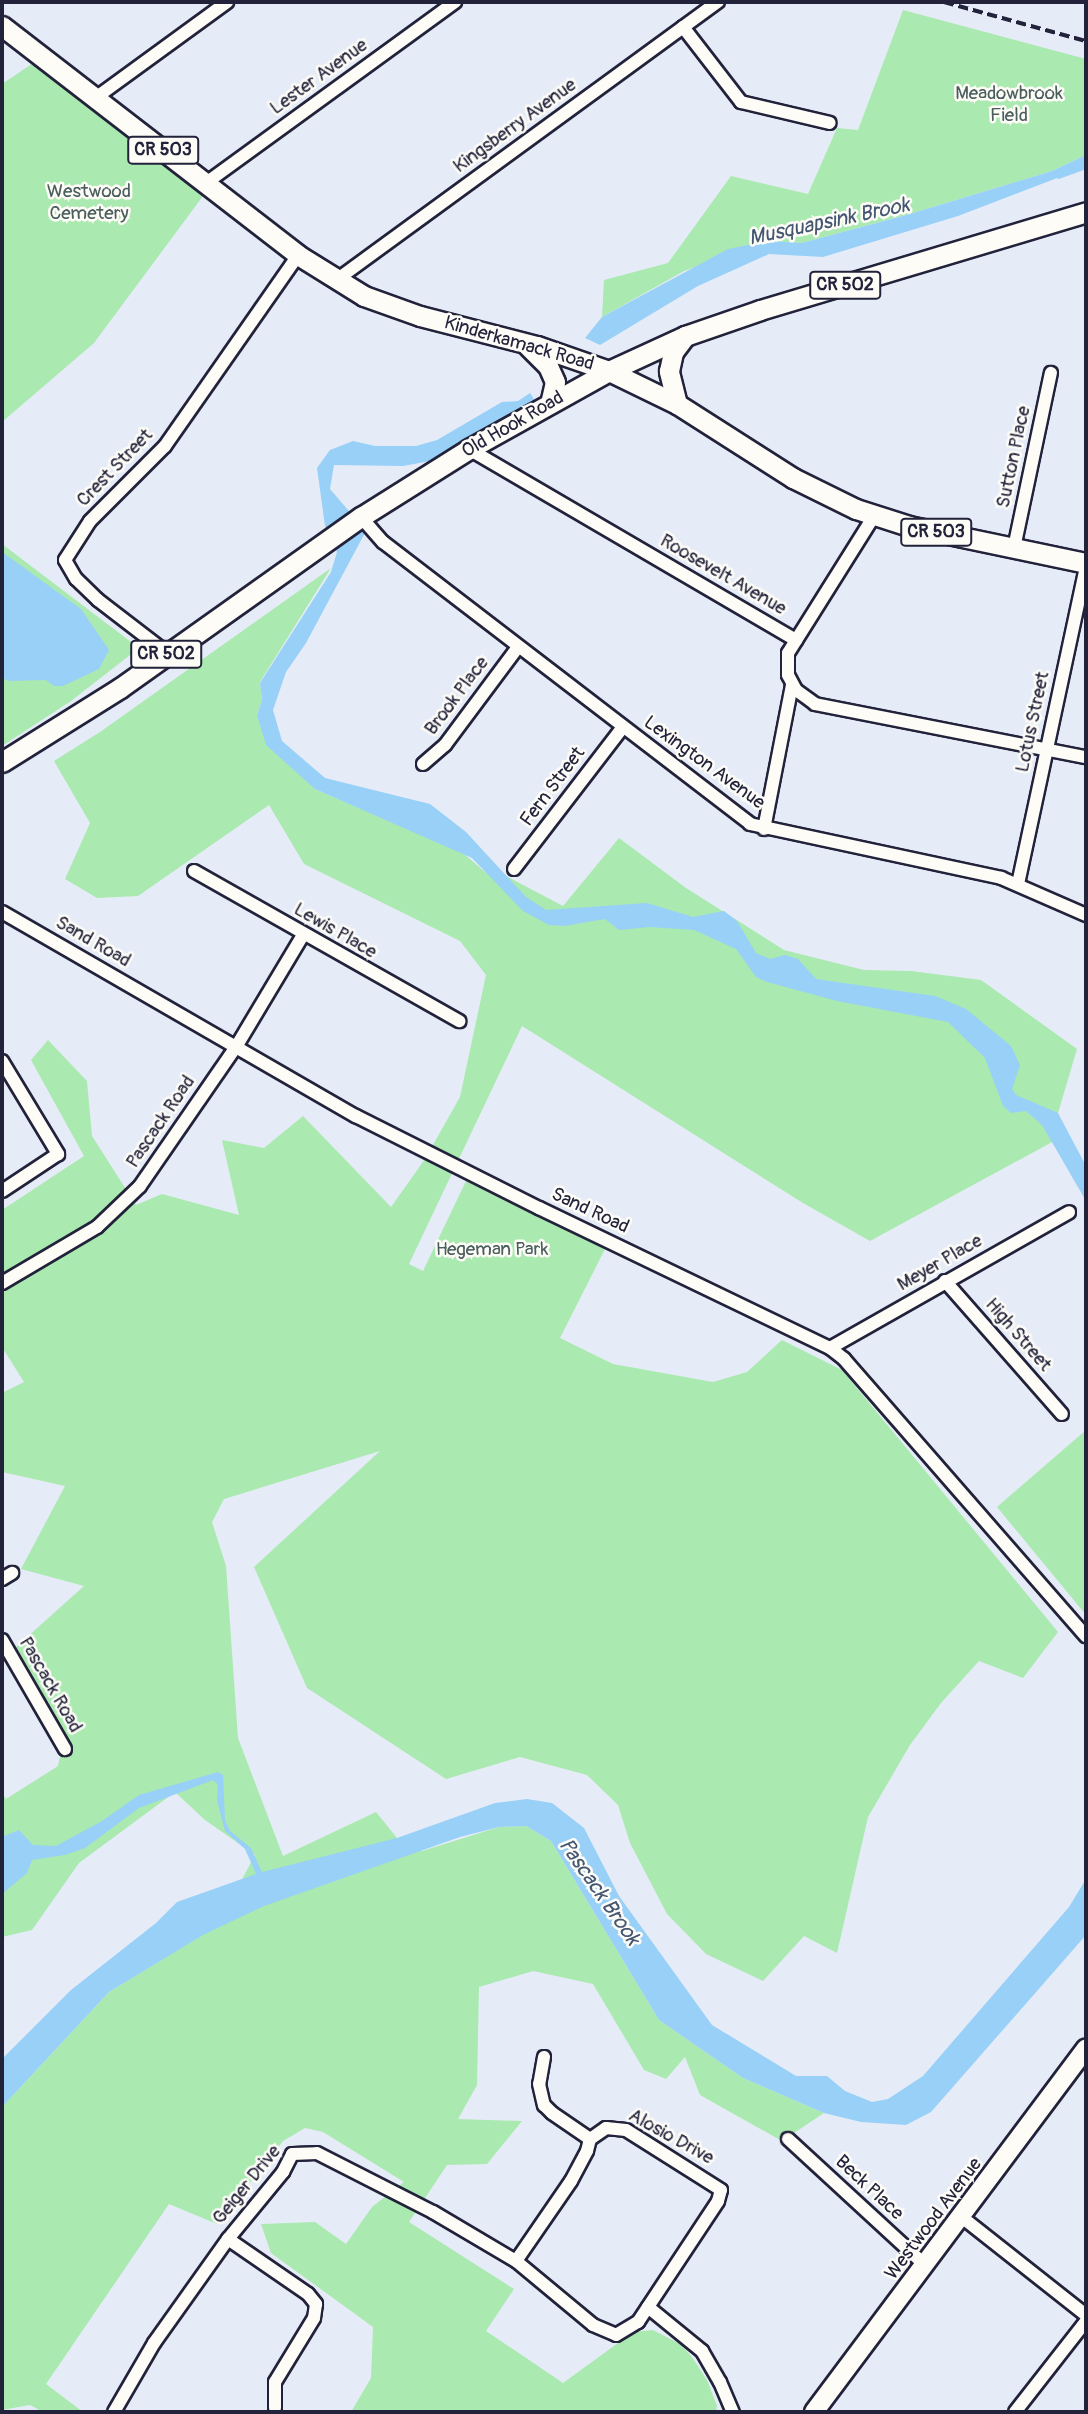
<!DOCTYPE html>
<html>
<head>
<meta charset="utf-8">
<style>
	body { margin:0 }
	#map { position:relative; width:1088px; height:2414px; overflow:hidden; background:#e6ecf7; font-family:Pangolin,sans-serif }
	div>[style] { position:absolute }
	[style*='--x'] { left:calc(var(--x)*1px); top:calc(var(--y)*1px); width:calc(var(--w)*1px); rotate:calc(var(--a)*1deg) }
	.green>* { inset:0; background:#aae9b0 }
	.water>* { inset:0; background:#98d0f7 }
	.stream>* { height:3.5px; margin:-1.75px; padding:0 1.75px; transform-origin:1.75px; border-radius:1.75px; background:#98d0f7 }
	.roads { filter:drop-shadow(2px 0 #22223b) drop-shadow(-2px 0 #22223b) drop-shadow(0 2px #22223b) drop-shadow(0 -2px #22223b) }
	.street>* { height:12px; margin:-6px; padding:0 6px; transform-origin:6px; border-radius:6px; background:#fdfcf7 }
	.secondary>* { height:18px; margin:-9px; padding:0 9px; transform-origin:9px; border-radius:9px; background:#fdfcf7 }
	.primary>* { height:19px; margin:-9.5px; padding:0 9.5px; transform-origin:9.5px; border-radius:9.5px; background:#fdfcf7 }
	.rail>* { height:3.5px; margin-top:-1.75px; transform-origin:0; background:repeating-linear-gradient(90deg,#22223b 0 10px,transparent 0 15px) }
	span { translate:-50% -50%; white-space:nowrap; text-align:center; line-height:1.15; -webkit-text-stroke:5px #fdfcf7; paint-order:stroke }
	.shield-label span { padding:2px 5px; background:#fdfcf7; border:2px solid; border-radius:5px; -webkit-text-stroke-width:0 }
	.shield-label { font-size:18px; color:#22223b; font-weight:700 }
	.street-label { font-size:19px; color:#22223b }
	.park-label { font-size:19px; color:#4b5e5e }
	.water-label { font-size:21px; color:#455673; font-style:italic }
	.frame { position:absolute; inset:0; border:4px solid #22223b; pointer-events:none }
</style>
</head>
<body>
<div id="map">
	<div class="green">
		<div style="clip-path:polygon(903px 10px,1086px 59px,1086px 155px,1052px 171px,910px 214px,802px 243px,768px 241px,684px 271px,602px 317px,604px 280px,668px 263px,731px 176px,808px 194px,837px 128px,858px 130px)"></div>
		<div style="clip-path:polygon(42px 57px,206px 183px,203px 196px,94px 343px,2px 422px,2px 84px)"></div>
		<div style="clip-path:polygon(2px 544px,139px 648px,71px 701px,2px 746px)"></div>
		<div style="clip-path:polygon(331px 568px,260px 682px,262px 700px,257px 715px,315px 789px,463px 853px,498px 883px,495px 870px,563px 906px,619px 838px,686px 888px,784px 950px,864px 970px,911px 971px,981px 980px,1077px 1049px,1058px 1113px,1054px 1141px,870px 1241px,803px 1203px,522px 1026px,409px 1264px,423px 1271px,466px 1181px,605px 1249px,560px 1338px,613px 1364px,713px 1382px,747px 1372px,782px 1340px,842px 1370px,1058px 1632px,1023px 1678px,979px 1661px,941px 1703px,910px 1745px,868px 1817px,837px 1953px,804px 1936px,763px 1981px,706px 1954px,667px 1914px,630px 1843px,618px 1805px,587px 1775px,520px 1757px,446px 1779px,307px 1688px,254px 1567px,380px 1451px,224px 1499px,212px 1522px,226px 1566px,238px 1738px,283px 1856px,376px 1812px,397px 1838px,422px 1851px,499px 1827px,526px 1826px,551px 1841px,659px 2020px,743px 2078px,824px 2113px,782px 2141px,700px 2095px,685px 2057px,666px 2079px,644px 2070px,593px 1984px,533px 1971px,479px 1987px,477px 2085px,458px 2119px,522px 2121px,487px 2164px,447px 2165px,409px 2222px,514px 2289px,486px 2331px,563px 2383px,633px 2332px,653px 2330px,680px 2344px,692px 2357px,707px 2380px,717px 2406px,716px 2412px,351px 2412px,371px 2378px,373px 2327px,271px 2253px,261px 2224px,315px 2222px,346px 2244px,372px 2207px,404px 2182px,323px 2132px,305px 2128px,283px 2141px,217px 2224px,169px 2204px,46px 2384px,83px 2412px,43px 2412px,30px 2405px,2px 2410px,2px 2107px,109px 1992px,217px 1926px,255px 1855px,205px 1820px,175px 1792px,79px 1863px,32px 1930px,2px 1937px,2px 1793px,6px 1799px,58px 1766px,65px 1732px,16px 1647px,84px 1586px,21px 1569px,65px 1486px,2px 1472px,2px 1393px,24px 1382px,2px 1347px,2px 1210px,84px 1156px,31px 1060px,48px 1040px,87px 1081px,92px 1136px,136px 1205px,162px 1194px,239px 1215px,222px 1140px,264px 1148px,303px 1116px,391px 1207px,425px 1159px,460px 1097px,486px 975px,460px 941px,304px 864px,269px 805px,138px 896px,97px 898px,65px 879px,90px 823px,54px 761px,100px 732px)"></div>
		<div style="clip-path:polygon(1086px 1430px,1086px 1615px,997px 1507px)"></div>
	</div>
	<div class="water">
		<div style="clip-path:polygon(1086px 155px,1086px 167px,958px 216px,823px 257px,769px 254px,698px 286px,600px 345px,585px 338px,602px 317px,728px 249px,768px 241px,802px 243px,910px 214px,1052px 171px)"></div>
		<div style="clip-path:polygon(530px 393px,537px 404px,436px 460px,403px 466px,334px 465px,330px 489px,366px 531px,306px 643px,286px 672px,273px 710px,282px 741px,325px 778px,430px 804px,466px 832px,526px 897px,546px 910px,647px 903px,693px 917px,724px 911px,737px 921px,756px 953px,770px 959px,785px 955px,798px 959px,816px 979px,935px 996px,966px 1009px,1011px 1046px,1020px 1065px,1012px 1089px,1016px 1095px,1058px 1113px,1086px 1166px,1086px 1201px,1042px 1125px,1026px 1111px,1011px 1113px,1003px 1106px,985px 1058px,948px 1022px,837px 1001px,767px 982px,756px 977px,736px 949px,694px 930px,650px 927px,619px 930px,605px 919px,564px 926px,549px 925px,523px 911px,472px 858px,315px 789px,266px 745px,257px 715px,262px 700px,260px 683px,331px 572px,337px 552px,325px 526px,317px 468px,330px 450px,353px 441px,375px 446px,416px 446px,437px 440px,502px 402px,518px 401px)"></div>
		<div style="clip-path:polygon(2px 552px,81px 609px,109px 650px,99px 669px,63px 686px,54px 686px,46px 680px,9px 681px,2px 678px)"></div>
		<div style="clip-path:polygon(218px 1772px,223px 1775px,225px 1820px,230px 1831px,251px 1848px,262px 1872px,397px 1838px,495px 1803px,527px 1799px,552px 1803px,584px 1828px,619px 1896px,712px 2025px,796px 2076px,827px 2076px,845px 2091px,872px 2102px,888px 2099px,923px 2076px,1069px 1907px,1086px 1879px,1086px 1935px,931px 2112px,906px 2125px,861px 2122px,824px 2113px,743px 2078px,659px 2020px,551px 1841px,526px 1826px,499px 1827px,460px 1837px,264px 1906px,203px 1935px,109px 1992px,2px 2107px,2px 2059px,71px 1990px,156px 1923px,177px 1902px,256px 1874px,245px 1849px,225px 1831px,217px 1800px,218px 1785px,213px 1780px,139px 1808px,85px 1848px,65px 1855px,32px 1860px,27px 1873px,2px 1894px,2px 1837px,19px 1830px,33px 1845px,56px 1846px,102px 1821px,139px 1795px)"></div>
	</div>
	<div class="stream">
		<div style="--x:1059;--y:177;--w:29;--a:-20"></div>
	</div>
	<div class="roads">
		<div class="street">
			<div style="--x:683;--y:27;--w:95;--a:52.3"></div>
			<div style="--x:741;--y:102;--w:91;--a:13.3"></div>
			<div style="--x:94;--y:99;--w:165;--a:-36.1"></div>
			<div style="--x:206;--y:183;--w:308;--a:-36"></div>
			<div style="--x:335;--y:281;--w:474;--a:-36.1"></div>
			<div style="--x:469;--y:449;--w:379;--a:30.3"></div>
			<div style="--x:874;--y:516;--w:162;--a:122.1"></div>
			<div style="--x:788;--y:653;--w:22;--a:90"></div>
			<div style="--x:788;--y:675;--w:17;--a:62"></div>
			<div style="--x:796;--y:690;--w:24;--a:36"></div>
			<div style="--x:815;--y:704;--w:276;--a:11.1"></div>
			<div style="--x:361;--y:517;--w:33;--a:49"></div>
			<div style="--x:383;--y:542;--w:463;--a:37.5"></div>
			<div style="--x:750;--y:824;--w:257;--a:12.1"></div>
			<div style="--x:1001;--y:878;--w:93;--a:23.5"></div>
			<div style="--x:1014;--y:548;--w:179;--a:-78.1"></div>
			<div style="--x:167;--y:653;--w:87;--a:-142.5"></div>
			<div style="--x:98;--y:600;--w:30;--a:-136"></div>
			<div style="--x:76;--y:579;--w:22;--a:-120"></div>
			<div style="--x:65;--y:560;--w:46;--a:-57.3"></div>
			<div style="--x:90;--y:521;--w:106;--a:-45"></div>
			<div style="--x:165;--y:446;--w:233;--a:-55.1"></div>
			<div style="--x:423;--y:764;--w:29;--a:-41"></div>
			<div style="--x:445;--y:745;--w:122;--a:-53.3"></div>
			<div style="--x:764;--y:829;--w:147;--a:-79"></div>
			<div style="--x:514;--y:869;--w:179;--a:-52.5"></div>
			<div style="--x:194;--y:871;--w:305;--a:29.5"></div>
			<div style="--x:1018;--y:884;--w:323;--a:-77.9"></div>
			<div style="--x:2;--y:912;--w:409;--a:30"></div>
			<div style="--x:356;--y:1116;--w:205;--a:26.7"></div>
			<div style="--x:539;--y:1208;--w:323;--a:25.7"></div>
			<div style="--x:830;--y:1348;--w:18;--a:38"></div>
			<div style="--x:844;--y:1359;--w:368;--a:48.9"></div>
			<div style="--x:2;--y:1061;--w:109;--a:58.9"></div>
			<div style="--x:58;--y:1154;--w:67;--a:146.5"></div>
			<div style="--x:945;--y:1281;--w:177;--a:48.7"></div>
			<div style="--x:2;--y:1283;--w:110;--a:-30.5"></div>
			<div style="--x:97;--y:1227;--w:59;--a:-43.6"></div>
			<div style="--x:140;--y:1186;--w:169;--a:-55.4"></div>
			<div style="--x:236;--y:1047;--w:131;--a:-59.1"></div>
			<div style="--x:830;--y:1348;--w:275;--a:-29.6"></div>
			<div style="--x:2;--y:1579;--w:12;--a:-31"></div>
			<div style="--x:2;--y:1640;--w:126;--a:60"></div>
			<div style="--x:544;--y:2057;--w:27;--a:100"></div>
			<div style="--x:539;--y:2084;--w:22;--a:77"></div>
			<div style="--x:544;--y:2105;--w:11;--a:45"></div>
			<div style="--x:552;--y:2113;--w:46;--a:34.4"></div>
			<div style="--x:788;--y:2139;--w:186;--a:42.6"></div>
			<div style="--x:963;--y:2218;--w:157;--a:38.3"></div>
			<div style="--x:228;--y:2239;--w:97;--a:34.5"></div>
			<div style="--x:308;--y:2294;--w:13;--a:51"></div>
			<div style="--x:316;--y:2304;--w:14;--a:98"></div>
			<div style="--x:314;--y:2318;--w:75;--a:121.4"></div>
			<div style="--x:275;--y:2382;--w:26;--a:90"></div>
			<div style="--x:648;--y:2307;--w:70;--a:39.2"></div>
			<div style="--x:702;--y:2351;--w:36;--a:60"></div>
			<div style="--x:720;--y:2382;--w:33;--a:67"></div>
			<div style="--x:114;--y:2412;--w:80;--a:-59.9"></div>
			<div style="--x:154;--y:2343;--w:128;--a:-54.6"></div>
			<div style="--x:228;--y:2239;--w:87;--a:-50.6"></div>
			<div style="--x:283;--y:2172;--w:20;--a:-63"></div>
			<div style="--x:292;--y:2154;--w:25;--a:-2"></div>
			<div style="--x:317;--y:2153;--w:130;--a:27"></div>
			<div style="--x:433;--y:2212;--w:96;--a:30.6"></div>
			<div style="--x:516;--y:2261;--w:100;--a:39.7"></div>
			<div style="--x:593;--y:2325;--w:25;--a:23"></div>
			<div style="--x:616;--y:2335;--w:26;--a:-31"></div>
			<div style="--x:638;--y:2322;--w:145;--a:-56.5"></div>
			<div style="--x:718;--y:2201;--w:11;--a:-75"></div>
			<div style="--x:721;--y:2190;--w:112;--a:-147.7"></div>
			<div style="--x:626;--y:2130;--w:20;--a:-174"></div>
			<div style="--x:606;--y:2128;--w:19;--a:145"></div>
			<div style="--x:590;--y:2139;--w:12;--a:104"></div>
			<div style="--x:587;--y:2151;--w:34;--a:118"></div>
			<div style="--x:571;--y:2181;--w:97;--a:124.5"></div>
			<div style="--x:1015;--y:2412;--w:115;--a:-52"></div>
		</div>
		<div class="secondary">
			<div style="--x:814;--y:2412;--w:454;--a:-53.2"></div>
		</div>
		<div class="primary">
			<div style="--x:2;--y:26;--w:374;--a:37.7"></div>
			<div style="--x:298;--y:255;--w:78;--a:31.8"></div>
			<div style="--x:364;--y:296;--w:59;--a:19.7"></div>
			<div style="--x:420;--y:316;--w:121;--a:14.4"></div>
			<div style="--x:537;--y:346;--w:76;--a:19.1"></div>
			<div style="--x:609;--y:371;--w:76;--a:25.9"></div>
			<div style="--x:677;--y:404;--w:138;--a:32.5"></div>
			<div style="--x:793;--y:478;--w:70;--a:26.2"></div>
			<div style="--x:856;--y:509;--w:56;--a:17.8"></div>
			<div style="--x:909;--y:526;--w:181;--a:11.8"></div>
			<div style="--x:528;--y:346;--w:28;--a:45"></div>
			<div style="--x:548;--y:366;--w:17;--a:66"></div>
			<div style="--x:555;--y:382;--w:22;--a:103"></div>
			<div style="--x:677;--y:404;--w:34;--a:-104"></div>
			<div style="--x:669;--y:371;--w:19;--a:-78"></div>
			<div style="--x:673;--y:352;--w:20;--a:-53"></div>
			<div style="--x:2;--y:762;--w:139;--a:-32.1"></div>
			<div style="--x:120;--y:688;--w:296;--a:-35.4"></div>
			<div style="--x:361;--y:517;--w:128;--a:-32.2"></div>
			<div style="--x:469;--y:449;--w:160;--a:-29.1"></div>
			<div style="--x:609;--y:371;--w:84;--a:-24.7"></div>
			<div style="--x:685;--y:336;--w:79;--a:-19.1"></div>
			<div style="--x:760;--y:310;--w:340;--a:-16.7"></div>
		</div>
	</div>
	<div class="rail">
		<div style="--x:944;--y:2;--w:147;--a:15.4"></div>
	</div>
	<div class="shield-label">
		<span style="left:163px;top:150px">CR 503</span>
		<span style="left:845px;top:285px">CR 502</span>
		<span style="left:936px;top:532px">CR 503</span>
		<span style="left:166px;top:654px">CR 502</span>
	</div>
	<div class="street-label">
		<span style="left:319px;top:77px;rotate:-36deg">Lester Avenue</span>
		<span style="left:515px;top:126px;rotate:-36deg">Kingsberry Avenue</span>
		<span style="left:519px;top:344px;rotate:16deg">Kinderkamack Road</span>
		<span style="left:513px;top:425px;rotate:-30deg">Old Hook Road</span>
		<span style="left:1014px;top:457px;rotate:-78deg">Sutton Place</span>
		<span style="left:115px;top:468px;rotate:-46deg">Crest Street</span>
		<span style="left:723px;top:575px;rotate:30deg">Roosevelt Avenue</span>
		<span style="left:457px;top:696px;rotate:-53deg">Brook Place</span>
		<span style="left:1033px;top:722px;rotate:-78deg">Lotus Street</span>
		<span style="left:704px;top:763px;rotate:36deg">Lexington Avenue</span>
		<span style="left:553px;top:787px;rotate:-53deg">Fern Street</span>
		<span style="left:335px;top:931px;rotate:30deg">Lewis Place</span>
		<span style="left:93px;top:942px;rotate:30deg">Sand Road</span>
		<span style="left:161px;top:1122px;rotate:-56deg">Pascack Road</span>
		<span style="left:590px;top:1211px;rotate:25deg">Sand Road</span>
		<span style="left:940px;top:1263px;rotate:-30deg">Meyer Place</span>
		<span style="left:1018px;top:1335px;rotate:49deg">High Street</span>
		<span style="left:50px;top:1685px;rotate:60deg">Pascack Road</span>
		<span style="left:671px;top:2137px;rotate:29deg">Alosio Drive</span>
		<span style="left:247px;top:2185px;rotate:-51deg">Geiger Drive</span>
		<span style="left:869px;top:2188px;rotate:43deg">Beck Place</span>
		<span style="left:934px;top:2219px;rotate:-53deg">Westwood Avenue</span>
	</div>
	<div class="park-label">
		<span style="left:1009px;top:105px">Meadowbrook<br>Field</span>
		<span style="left:89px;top:203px">Westwood<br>Cemetery</span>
		<span style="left:492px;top:1250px">Hegeman Park</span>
	</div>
	<div class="water-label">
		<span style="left:829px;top:222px;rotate:-12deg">Musquapsink Brook</span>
		<span style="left:599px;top:1892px;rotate:55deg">Pascack Brook</span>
	</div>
	<div class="frame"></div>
</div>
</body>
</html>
